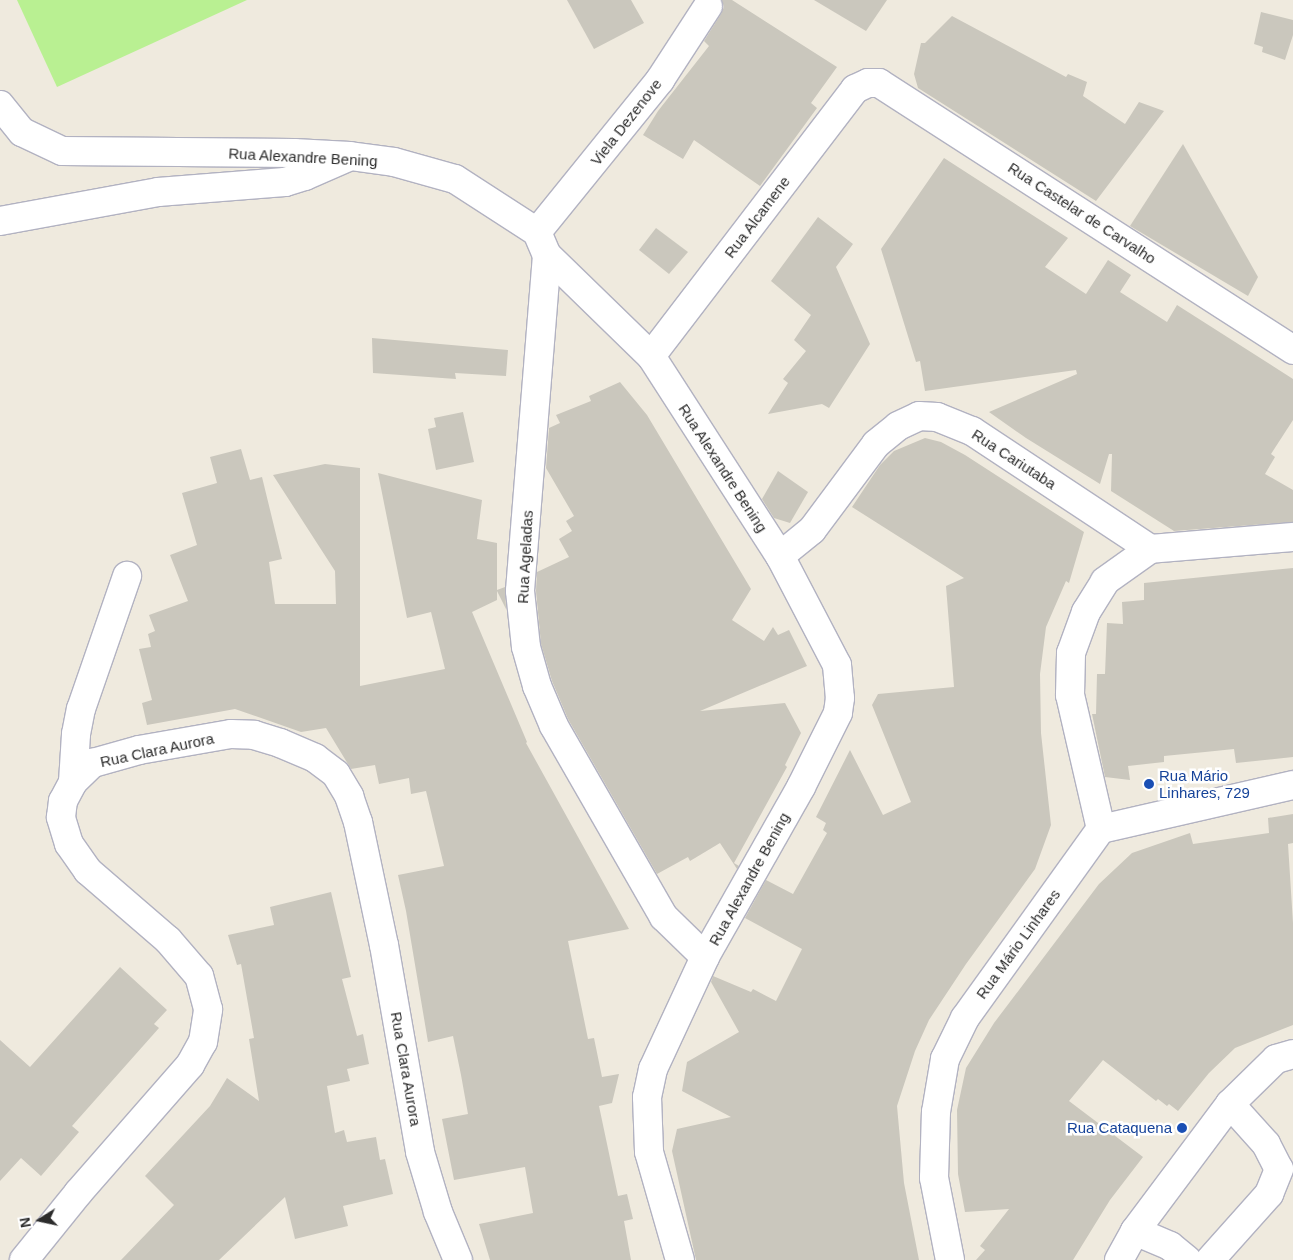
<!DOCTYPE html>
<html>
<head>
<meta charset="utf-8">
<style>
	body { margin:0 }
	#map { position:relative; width:1293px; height:1260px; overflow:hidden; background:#efeade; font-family:Arial,sans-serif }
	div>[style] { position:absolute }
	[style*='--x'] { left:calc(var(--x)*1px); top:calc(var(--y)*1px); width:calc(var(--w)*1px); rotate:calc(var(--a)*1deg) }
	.pitch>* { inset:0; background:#b9f092 }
	.building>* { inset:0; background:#cac7bd }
	.roads { filter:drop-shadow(1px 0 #b2b2c1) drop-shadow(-1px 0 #b2b2c1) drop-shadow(0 1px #b2b2c1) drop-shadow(0 -1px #b2b2c1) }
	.minor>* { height:28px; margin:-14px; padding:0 14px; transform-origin:14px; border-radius:14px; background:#fff }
	.dots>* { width:14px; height:14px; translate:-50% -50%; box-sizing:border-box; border:2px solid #fff; border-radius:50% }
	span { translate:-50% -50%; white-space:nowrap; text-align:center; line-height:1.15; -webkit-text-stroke:5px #fff; paint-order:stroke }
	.street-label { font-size:15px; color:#2c2c2c }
	.transit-label { font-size:15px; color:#164399 }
	.left { translate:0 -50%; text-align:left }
	.right { translate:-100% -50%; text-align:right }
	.north { position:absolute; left:15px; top:1195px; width:50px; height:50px; -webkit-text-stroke:4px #fff; paint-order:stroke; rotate:260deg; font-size:14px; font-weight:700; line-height:20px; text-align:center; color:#2c2c2c }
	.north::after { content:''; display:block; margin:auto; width:18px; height:22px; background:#2c2c2c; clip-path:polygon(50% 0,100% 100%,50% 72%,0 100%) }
</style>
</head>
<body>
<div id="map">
	<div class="pitch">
		<div style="clip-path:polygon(17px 0,247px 0,57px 87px)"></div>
	</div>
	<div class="building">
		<div style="clip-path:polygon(567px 0,631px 0,644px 23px,594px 49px)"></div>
		<div style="clip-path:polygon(722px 0,732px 0,837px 67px,811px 103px,817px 108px,760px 186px,694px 140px,683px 159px,643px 135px,658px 111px,709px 46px,704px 41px,721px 14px,724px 7px)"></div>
		<div style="clip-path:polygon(814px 0,887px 0,866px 31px)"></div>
		<div style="clip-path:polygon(1261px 12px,1293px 20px,1293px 35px,1285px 60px,1262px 52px,1263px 47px,1254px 44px)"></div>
		<div style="clip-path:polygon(952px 16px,1066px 77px,1068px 74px,1087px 82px,1083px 96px,1125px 124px,1139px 102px,1164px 111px,1096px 201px,918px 88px,914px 74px,921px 43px,925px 43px)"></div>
		<div style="clip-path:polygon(1183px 144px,1258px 277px,1248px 296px,1130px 226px)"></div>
		<div style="clip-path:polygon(944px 158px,1068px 238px,1045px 267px,1086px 294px,1108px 260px,1131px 275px,1120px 292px,1167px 322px,1177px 305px,1293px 379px,1293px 420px,1271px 454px,1275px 457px,1265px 474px,1293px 490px,1293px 522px,1174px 531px,1111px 491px,1112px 454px,1109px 454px,1100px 484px,1026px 438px,989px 412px,1077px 374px,1076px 370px,925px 391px,920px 361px,916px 362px,881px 249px)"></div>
		<div style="clip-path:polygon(818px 217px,853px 244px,836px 267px,870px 344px,829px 408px,822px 404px,768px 414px,788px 383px,783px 379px,806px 351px,794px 340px,811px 315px,771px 281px)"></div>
		<div style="clip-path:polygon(656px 228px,688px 252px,669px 274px,639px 250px)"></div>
		<div style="clip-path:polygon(372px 338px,508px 350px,506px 376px,455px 373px,456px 379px,373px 373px)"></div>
		<div style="clip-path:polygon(620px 382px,647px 415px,751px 589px,732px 620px,764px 641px,773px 627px,778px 635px,789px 630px,807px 666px,700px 711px,785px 703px,801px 733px,785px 765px,787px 767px,734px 863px,739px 866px,737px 869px,720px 843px,690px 861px,688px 857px,657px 874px,568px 719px,552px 681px,541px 644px,536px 591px,537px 572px,569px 557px,559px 539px,572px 531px,566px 521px,574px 516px,546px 468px,549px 428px,560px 423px,556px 415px,591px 401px,589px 396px)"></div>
		<div style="clip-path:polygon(463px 412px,474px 462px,436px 470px,428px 429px,436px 427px,434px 418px)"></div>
		<div style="clip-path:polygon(925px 438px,941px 442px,965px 455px,1084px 532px,1069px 583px,1066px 581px,1046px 627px,1040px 674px,1041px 733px,1051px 825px,1035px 869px,966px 964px,929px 1020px,915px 1051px,897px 1106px,904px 1183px,919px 1260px,696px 1260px,672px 1151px,677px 1129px,731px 1117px,682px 1091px,687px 1062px,739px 1032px,711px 982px,713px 976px,751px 992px,753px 989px,776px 1001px,802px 949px,745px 918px,766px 880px,793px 894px,827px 833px,823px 830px,826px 823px,816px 817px,850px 750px,883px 815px,911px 802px,872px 705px,878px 694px,954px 687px,946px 586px,964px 578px,852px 507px,880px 465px,894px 451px)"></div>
		<div style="clip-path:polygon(241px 449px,250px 480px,262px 477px,282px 559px,269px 562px,275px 604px,336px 604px,335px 571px,273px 475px,325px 464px,360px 468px,360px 686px,445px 669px,431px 612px,407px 618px,378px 473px,482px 500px,477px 539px,497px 543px,497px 590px,505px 587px,506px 609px,497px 591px,497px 600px,472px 612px,527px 742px,526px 743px,629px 929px,568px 941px,588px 1039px,594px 1038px,602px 1077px,619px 1074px,612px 1103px,599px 1106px,618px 1196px,627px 1194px,633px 1219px,624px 1221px,631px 1260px,490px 1260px,479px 1224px,533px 1213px,525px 1167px,454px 1180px,442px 1119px,468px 1114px,461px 1075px,453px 1036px,428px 1042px,406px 911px,398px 875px,444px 866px,426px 791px,411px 794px,409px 778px,379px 784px,375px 765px,351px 769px,326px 728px,301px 732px,235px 709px,147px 725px,142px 703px,152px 700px,139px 649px,151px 647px,148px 634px,155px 631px,149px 615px,188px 601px,170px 555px,197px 545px,182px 493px,217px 483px,210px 457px)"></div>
		<div style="clip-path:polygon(778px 471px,808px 492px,790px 523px,774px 518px,762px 499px)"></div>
		<div style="clip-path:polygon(1293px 568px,1293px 757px,1236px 763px,1234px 749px,1205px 752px,1164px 756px,1164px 762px,1128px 766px,1130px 780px,1105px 777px,1092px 714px,1096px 714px,1097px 674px,1105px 674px,1107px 623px,1123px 624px,1122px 602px,1144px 600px,1144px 583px)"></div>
		<div style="clip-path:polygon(1293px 814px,1293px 843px,1288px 844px,1293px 923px,1293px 1025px,1235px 1048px,1209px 1073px,1178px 1111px,1169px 1104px,1167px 1106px,1158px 1099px,1156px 1101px,1103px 1060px,1069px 1101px,1143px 1157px,1110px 1200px,1073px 1260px,976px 1260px,985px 1250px,980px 1246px,1009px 1209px,965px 1212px,958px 1174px,957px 1110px,966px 1068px,994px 1023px,1099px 884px,1132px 853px,1190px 833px,1193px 844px,1269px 833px,1268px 818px)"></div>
		<div style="clip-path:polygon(331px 892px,351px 977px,342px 979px,357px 1036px,363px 1034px,369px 1064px,347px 1069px,350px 1081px,327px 1086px,335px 1133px,344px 1130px,347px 1142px,376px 1137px,380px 1160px,385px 1159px,393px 1194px,343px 1206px,348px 1226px,295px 1239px,285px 1197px,219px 1260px,121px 1260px,174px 1205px,145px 1176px,210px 1106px,227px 1078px,259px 1101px,249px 1039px,254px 1038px,241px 964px,237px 965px,228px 935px,274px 925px,270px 907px)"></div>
		<div style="clip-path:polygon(120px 967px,167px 1010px,154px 1024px,159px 1028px,72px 1126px,79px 1132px,41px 1176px,21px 1158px,0 1181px,0 1040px,30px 1067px)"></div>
	</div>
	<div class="roads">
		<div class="minor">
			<div style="--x:0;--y:105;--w:35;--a:51"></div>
			<div style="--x:22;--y:132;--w:44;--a:25.4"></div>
			<div style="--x:62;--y:151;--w:232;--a:0.5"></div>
			<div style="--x:294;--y:153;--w:56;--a:3.1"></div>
			<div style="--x:350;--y:156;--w:44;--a:7.8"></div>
			<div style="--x:394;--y:162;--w:63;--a:15.6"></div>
			<div style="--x:455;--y:179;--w:98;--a:32.9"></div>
			<div style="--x:537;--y:232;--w:25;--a:67"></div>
			<div style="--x:547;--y:255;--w:145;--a:44.2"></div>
			<div style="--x:651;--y:356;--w:238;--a:57.2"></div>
			<div style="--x:780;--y:556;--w:123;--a:62.4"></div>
			<div style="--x:837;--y:665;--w:33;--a:85"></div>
			<div style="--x:840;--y:698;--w:15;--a:98"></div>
			<div style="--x:838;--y:713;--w:83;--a:116.6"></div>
			<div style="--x:801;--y:787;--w:195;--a:119.5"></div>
			<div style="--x:705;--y:957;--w:123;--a:114.9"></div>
			<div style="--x:653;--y:1069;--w:29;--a:102"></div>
			<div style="--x:647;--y:1097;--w:55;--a:87.9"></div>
			<div style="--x:649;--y:1152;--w:112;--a:74"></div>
			<div style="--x:0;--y:221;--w:161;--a:-10.4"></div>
			<div style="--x:158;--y:192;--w:127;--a:-4.5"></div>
			<div style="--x:285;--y:182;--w:21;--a:-17"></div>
			<div style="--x:305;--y:176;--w:45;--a:-23.7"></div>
			<div style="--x:537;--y:232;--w:196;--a:-51"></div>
			<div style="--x:660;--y:80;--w:88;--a:-57"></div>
			<div style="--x:547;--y:255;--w:337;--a:94.6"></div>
			<div style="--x:520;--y:591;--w:56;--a:83.9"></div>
			<div style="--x:526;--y:647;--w:41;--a:74.2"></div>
			<div style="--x:537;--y:686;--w:43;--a:67"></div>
			<div style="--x:554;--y:726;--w:220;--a:60.1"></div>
			<div style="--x:664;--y:917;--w:57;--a:44.3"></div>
			<div style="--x:651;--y:356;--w:336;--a:-52.6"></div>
			<div style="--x:855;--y:89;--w:14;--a:-25"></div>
			<div style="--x:868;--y:83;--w:11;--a:0"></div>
			<div style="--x:879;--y:83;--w:493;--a:32.8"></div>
			<div style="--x:780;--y:556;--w:41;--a:-39.1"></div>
			<div style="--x:812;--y:530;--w:107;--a:-53.3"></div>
			<div style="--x:876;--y:444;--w:28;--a:-39"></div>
			<div style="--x:898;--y:426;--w:23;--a:-25"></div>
			<div style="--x:919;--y:416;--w:18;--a:3"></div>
			<div style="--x:937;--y:417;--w:38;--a:22"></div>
			<div style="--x:972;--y:431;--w:214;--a:33.5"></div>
			<div style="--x:1150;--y:549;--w:144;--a:-4.8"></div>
			<div style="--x:73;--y:782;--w:48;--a:-86.4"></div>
			<div style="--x:76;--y:734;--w:25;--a:-79"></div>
			<div style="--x:81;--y:709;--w:141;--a:-70.9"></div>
			<div style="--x:1101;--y:829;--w:138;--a:-103"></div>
			<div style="--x:1070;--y:695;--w:42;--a:-88.6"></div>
			<div style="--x:1071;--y:653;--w:44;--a:-69.9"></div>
			<div style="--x:1086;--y:612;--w:36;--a:-58"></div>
			<div style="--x:1105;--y:581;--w:55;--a:-35.4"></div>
			<div style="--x:1230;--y:1104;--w:54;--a:48"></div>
			<div style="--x:1266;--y:1144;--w:28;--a:63"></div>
			<div style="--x:1135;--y:1231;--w:38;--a:23"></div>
			<div style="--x:1170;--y:1246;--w:22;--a:39"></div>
			<div style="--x:24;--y:1260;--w:86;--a:-51.1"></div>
			<div style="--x:78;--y:1193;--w:170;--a:-48.8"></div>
			<div style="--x:190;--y:1065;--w:26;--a:-61"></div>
			<div style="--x:203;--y:1042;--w:33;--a:-81"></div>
			<div style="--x:208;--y:1009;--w:34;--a:-105"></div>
			<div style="--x:199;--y:976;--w:48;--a:-130.7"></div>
			<div style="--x:168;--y:940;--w:106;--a:-139.2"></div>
			<div style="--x:88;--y:871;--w:33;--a:-125"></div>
			<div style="--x:69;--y:844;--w:28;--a:-107"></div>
			<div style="--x:61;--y:817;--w:16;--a:-83"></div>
			<div style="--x:63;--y:801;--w:21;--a:-62"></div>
			<div style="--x:73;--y:782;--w:28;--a:-44"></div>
			<div style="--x:93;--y:763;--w:48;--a:-15.8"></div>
			<div style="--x:139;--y:750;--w:93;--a:-9.9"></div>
			<div style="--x:231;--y:734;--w:23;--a:2"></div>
			<div style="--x:254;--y:735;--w:27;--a:17"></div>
			<div style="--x:280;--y:743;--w:38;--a:23"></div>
			<div style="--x:315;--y:758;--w:26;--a:37"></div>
			<div style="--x:336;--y:774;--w:26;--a:59"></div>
			<div style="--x:349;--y:796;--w:28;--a:71"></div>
			<div style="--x:358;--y:822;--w:126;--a:78.1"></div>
			<div style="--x:384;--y:945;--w:210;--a:80.1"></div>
			<div style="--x:420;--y:1152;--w:63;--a:73.3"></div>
			<div style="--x:438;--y:1212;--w:52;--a:67.4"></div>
			<div style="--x:950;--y:1260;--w:84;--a:-101"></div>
			<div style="--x:934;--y:1178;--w:66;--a:-88.3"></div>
			<div style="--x:936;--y:1112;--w:54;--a:-80.4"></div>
			<div style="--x:945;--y:1059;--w:46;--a:-64"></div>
			<div style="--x:965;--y:1018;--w:233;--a:-54.3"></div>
			<div style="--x:1101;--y:829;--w:197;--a:-12.9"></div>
			<div style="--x:1119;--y:1260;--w:33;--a:-61"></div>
			<div style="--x:1135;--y:1231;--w:159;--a:-53.2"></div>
			<div style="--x:1230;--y:1104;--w:64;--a:-44.4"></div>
			<div style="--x:1276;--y:1059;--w:18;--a:-16"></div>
			<div style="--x:1210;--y:1260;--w:89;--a:-48.2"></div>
			<div style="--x:1269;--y:1194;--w:27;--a:-68"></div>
		</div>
	</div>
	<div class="dots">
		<div style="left:1149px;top:784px;background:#1a4fb4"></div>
		<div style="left:1182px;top:1128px;background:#1a4fb4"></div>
	</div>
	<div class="street-label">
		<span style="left:626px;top:122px;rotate:-52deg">Viela Dezenove</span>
		<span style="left:303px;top:157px;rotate:3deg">Rua Alexandre Bening</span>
		<span style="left:1082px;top:213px;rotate:33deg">Rua Castelar de Carvalho</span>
		<span style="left:757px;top:217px;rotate:-53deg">Rua Alcamene</span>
		<span style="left:1014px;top:459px;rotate:33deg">Rua Cariutaba</span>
		<span style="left:723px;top:468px;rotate:57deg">Rua Alexandre Bening</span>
		<span style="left:525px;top:557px;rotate:-87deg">Rua Ageladas</span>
		<span style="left:157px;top:750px;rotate:-12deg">Rua Clara Aurora</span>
		<span style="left:749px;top:879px;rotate:-61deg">Rua Alexandre Bening</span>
		<span style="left:1018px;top:944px;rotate:-54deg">Rua Mário Linhares</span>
		<span style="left:406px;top:1069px;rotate:80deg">Rua Clara Aurora</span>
	</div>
	<div class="transit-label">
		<span class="left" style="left:1159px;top:784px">Rua Mário<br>Linhares, 729</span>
		<span class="right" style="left:1172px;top:1128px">Rua Cataquena</span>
	</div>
	<div class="north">N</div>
</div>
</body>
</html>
